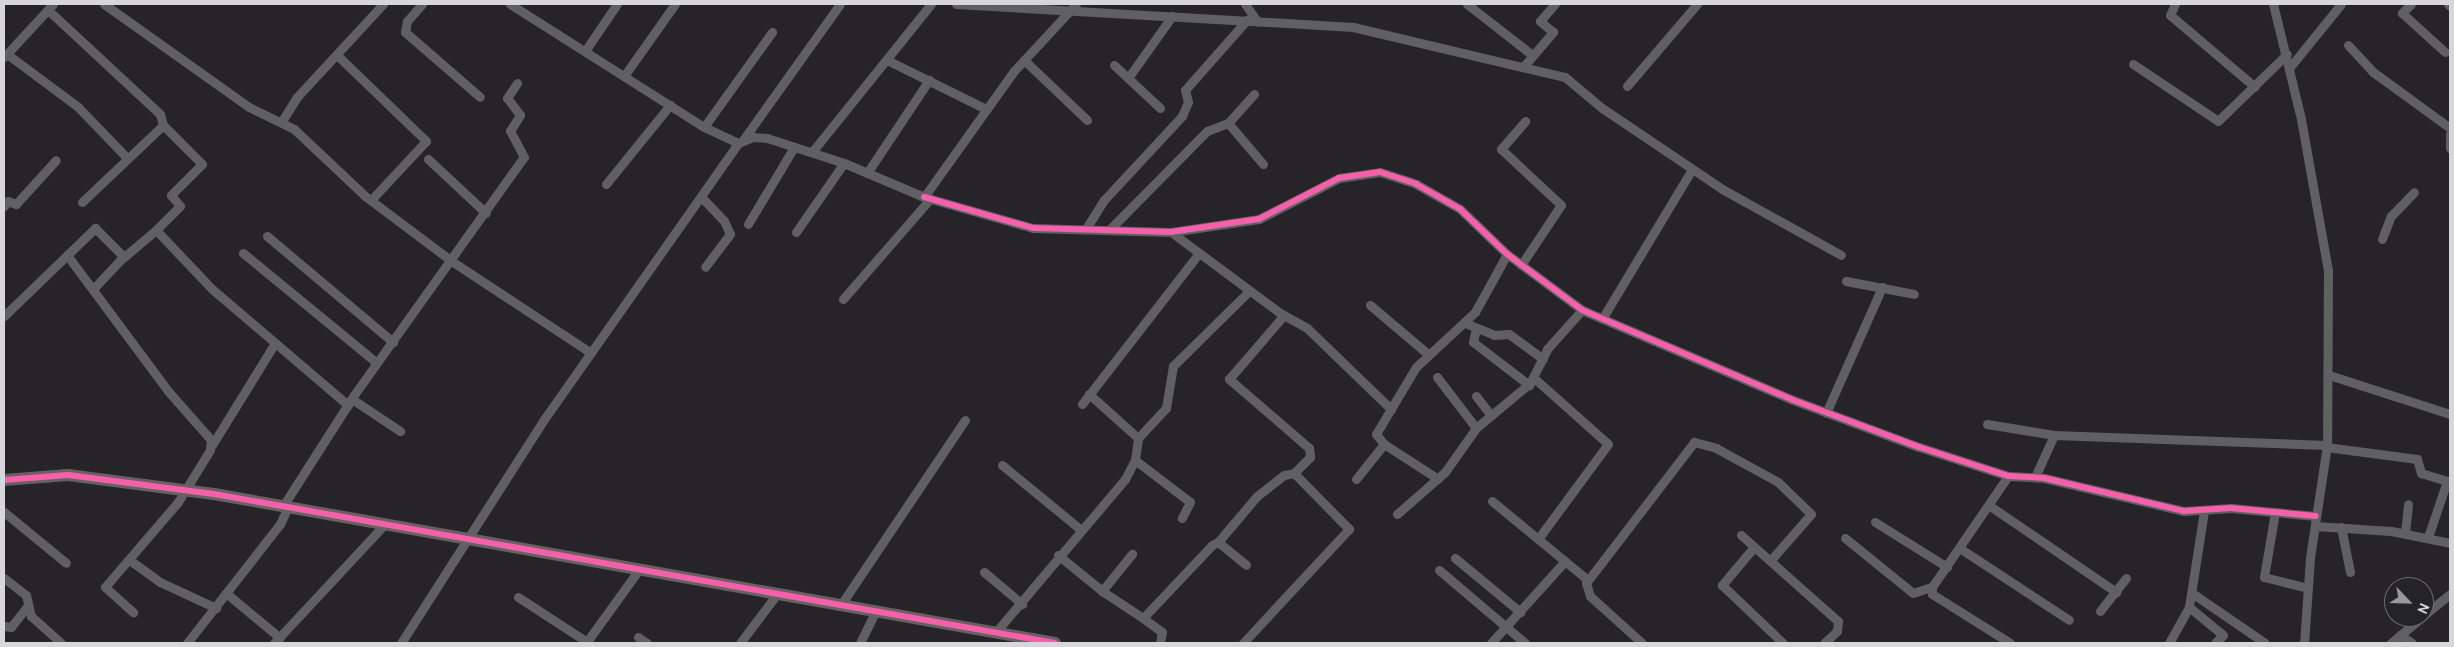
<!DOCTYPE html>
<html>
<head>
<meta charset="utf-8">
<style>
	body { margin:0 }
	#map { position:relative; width:2454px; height:647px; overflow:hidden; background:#262429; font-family:Overpass,sans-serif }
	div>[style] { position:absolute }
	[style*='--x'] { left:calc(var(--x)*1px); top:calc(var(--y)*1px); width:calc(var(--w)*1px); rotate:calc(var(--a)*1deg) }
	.street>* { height:9px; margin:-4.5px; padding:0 4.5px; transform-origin:4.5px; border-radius:4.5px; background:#606062 }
	.secondary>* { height:12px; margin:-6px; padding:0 6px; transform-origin:6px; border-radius:6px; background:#676164 }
	.cycleway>* { height:6px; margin:-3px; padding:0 3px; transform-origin:3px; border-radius:3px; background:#f560ab }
	span { translate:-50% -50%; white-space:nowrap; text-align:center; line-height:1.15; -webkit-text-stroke:4.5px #25232a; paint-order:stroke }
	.frame { position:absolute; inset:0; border:5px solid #d7d6da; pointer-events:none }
	.north { position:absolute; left:2384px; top:577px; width:50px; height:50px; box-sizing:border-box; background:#25232a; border:1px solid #6c6b70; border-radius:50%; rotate:114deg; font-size:14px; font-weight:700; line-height:20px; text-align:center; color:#d7d6da }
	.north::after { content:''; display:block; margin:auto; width:18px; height:22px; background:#99989c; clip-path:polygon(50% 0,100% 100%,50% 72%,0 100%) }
</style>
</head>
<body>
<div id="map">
	<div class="street">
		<div style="--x:104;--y:4;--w:178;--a:35.4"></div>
		<div style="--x:249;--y:107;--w:50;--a:26.1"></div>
		<div style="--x:294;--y:129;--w:98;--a:43.3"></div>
		<div style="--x:365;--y:196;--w:110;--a:36.9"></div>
		<div style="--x:453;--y:262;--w:165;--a:33.4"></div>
		<div style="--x:422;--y:4;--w:23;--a:131"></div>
		<div style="--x:407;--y:21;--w:11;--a:100"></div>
		<div style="--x:405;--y:32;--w:99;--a:40.9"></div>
		<div style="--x:510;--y:4;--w:230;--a:32.4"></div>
		<div style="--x:704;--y:127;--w:38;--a:25"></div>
		<div style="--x:956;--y:4;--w:398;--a:3.3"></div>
		<div style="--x:1353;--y:27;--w:218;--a:13.3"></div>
		<div style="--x:1565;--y:77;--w:48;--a:40"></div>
		<div style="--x:1602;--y:108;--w:145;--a:34"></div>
		<div style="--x:1722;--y:189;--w:136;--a:29"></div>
		<div style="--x:1245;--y:4;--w:21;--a:55"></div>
		<div style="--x:1467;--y:4;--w:81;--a:38"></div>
		<div style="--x:2175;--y:4;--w:12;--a:114"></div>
		<div style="--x:2170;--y:15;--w:111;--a:40.3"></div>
		<div style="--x:2273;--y:4;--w:118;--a:76.3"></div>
		<div style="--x:2301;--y:119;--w:153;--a:79.9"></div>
		<div style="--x:2328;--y:270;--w:175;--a:90.3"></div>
		<div style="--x:2327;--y:445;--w:114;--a:98.6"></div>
		<div style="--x:2310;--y:558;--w:85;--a:94"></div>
		<div style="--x:2411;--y:4;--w:13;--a:135"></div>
		<div style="--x:2402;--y:13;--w:58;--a:42.2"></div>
		<div style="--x:2448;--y:4;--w:3;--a:45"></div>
		<div style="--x:48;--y:10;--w:153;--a:42.9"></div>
		<div style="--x:160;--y:114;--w:11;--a:75"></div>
		<div style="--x:163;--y:125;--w:55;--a:45"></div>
		<div style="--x:202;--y:164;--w:44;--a:135"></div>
		<div style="--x:171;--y:195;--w:14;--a:51"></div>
		<div style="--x:180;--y:206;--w:34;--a:135"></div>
		<div style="--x:2348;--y:45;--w:37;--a:47"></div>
		<div style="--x:2373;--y:72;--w:95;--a:36"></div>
		<div style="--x:585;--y:51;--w:57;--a:-55.8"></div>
		<div style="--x:7;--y:54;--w:89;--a:36.7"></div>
		<div style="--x:78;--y:107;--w:71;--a:46.1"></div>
		<div style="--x:337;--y:55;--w:124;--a:44"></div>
		<div style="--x:426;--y:141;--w:81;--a:133"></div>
		<div style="--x:4;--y:57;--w:72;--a:-47.2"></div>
		<div style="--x:1024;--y:60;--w:87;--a:43.6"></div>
		<div style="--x:889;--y:61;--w:108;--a:26.3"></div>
		<div style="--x:2133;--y:64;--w:102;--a:33.8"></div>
		<div style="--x:2218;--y:121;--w:96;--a:-44.2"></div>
		<div style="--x:1114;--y:65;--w:63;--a:43.1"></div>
		<div style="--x:1524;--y:66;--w:45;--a:-49.5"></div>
		<div style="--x:1553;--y:32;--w:17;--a:-140"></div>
		<div style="--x:1540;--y:21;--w:23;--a:-49"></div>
		<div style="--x:2290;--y:67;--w:81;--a:-51"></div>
		<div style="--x:624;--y:76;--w:88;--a:-54.7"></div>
		<div style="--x:1128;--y:78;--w:76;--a:-54.6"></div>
		<div style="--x:1627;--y:86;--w:108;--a:-49.5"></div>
		<div style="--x:282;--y:121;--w:28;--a:-58"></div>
		<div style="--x:297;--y:97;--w:127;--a:-47.2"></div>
		<div style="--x:1228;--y:123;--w:54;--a:49.5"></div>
		<div style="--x:704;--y:127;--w:117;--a:-54.4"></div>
		<div style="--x:2450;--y:134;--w:14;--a:90"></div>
		<div style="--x:743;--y:140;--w:167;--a:-54.5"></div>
		<div style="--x:812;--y:152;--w:190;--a:-51.2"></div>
		<div style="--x:428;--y:159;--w:79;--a:43"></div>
		<div style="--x:867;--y:173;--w:112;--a:-56.3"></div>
		<div style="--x:606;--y:184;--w:102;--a:-51"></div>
		<div style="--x:924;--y:197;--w:113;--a:15.9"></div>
		<div style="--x:1033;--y:228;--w:138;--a:1.7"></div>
		<div style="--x:1171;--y:232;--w:89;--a:-8.4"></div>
		<div style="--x:1259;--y:219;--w:90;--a:-27.1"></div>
		<div style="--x:1339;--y:178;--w:41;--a:-8.3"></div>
		<div style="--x:1380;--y:172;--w:38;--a:18"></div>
		<div style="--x:1416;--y:184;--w:51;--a:29.6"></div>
		<div style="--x:1460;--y:209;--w:65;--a:43.8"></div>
		<div style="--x:1507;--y:254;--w:94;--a:36.7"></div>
		<div style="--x:1582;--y:310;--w:229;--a:23.1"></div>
		<div style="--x:1793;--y:400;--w:134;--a:20.5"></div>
		<div style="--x:1919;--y:447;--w:94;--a:18"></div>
		<div style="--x:2008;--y:476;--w:36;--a:3"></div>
		<div style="--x:2044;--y:478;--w:144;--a:13.3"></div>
		<div style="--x:2184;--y:511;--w:47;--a:-3.7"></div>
		<div style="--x:2231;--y:508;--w:85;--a:5.4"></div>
		<div style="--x:703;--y:199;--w:30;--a:46"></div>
		<div style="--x:724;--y:221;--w:14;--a:65"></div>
		<div style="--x:730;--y:234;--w:41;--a:127.1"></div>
		<div style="--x:82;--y:202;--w:112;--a:-43.5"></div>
		<div style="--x:4;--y:206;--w:6;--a:-51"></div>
		<div style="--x:8;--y:201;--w:9;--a:21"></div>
		<div style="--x:16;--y:204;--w:59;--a:-47.7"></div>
		<div style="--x:748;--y:224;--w:90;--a:-59.1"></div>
		<div style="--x:1087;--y:227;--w:32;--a:-58"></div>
		<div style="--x:1104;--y:200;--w:115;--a:-47.1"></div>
		<div style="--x:1182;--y:116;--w:15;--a:-67"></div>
		<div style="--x:1188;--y:102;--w:12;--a:-104"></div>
		<div style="--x:1185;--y:90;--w:94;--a:-48.5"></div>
		<div style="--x:1110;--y:229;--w:138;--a:-45.3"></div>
		<div style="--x:1207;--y:131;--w:22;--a:-21"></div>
		<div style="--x:1228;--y:123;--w:39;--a:-48"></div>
		<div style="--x:796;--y:232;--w:84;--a:-55.2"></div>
		<div style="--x:1171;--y:232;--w:136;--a:36.6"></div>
		<div style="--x:1280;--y:313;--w:31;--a:29"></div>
		<div style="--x:1307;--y:328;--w:117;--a:44"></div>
		<div style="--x:267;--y:236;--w:165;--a:40.1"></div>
		<div style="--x:2382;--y:239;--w:25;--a:-69"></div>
		<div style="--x:2391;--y:216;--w:33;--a:-46"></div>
		<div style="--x:243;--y:253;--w:173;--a:39.4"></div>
		<div style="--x:67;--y:255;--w:169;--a:53.4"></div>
		<div style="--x:168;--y:391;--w:65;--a:48.7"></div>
		<div style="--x:211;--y:440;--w:10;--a:96"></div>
		<div style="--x:210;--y:450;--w:61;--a:121.6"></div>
		<div style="--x:178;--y:502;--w:112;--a:130.7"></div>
		<div style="--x:105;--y:587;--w:38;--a:42"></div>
		<div style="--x:1521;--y:265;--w:72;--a:-56.3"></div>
		<div style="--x:1561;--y:205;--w:82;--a:-137"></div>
		<div style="--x:1501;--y:149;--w:37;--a:-49"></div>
		<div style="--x:1846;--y:281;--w:69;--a:10.8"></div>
		<div style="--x:94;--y:288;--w:42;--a:-46.9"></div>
		<div style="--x:843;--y:299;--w:133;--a:-49"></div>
		<div style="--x:1370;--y:305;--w:77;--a:40.3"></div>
		<div style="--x:4;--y:316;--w:127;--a:-44"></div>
		<div style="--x:95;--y:228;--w:41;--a:45"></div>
		<div style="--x:124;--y:257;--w:42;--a:-40.2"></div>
		<div style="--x:156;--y:230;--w:81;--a:46.5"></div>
		<div style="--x:212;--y:289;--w:179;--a:40.5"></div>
		<div style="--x:1602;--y:319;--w:175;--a:-59"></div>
		<div style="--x:1465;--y:323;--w:31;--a:22"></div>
		<div style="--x:1494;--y:335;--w:15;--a:-4"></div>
		<div style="--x:1509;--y:334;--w:42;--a:36.3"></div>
		<div style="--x:1476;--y:328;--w:14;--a:102"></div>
		<div style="--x:1473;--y:342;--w:71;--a:37.5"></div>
		<div style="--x:2329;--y:375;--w:127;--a:17.9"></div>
		<div style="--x:1437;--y:377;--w:64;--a:52.6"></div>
		<div style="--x:1534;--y:378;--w:99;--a:41.7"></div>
		<div style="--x:1608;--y:444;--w:118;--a:126.4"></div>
		<div style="--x:1476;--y:396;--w:24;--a:52"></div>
		<div style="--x:352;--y:399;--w:58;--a:33.7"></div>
		<div style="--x:1082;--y:404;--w:191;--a:-52.2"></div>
		<div style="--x:1826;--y:413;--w:138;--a:-66"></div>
		<div style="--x:1987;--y:424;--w:68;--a:9.3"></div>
		<div style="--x:2054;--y:435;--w:273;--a:2.1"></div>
		<div style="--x:1138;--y:438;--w:41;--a:-47"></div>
		<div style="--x:1166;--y:408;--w:43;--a:-80.5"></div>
		<div style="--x:1173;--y:366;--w:107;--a:-44.6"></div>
		<div style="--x:1384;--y:444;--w:64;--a:32.9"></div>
		<div style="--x:212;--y:445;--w:120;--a:-58.3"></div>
		<div style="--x:2326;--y:447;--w:92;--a:7.5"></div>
		<div style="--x:2417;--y:459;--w:15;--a:74"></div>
		<div style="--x:2421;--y:473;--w:27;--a:17"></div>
		<div style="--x:2447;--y:481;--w:59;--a:108.7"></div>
		<div style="--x:1135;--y:460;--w:69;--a:37.4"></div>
		<div style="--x:1190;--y:502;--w:18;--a:117"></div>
		<div style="--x:1002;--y:465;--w:101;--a:39.4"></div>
		<div style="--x:2008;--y:476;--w:135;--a:124.4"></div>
		<div style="--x:1932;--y:587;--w:7;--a:90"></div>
		<div style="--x:1932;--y:594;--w:92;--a:32.1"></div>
		<div style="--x:2035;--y:477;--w:46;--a:-65.7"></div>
		<div style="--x:1356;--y:479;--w:45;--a:-51.3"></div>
		<div style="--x:1384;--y:444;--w:13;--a:-129"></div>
		<div style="--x:1376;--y:434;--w:78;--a:-59.2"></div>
		<div style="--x:1416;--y:367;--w:81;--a:-43"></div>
		<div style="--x:1475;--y:312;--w:66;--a:-61.1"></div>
		<div style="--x:1492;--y:501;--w:124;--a:39.5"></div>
		<div style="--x:283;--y:506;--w:132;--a:-57.4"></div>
		<div style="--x:354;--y:395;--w:292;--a:-54.5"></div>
		<div style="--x:524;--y:157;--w:30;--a:-118"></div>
		<div style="--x:510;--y:131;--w:19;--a:-58"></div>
		<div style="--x:520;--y:115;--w:21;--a:-127"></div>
		<div style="--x:507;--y:98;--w:18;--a:-56"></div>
		<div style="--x:1990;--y:506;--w:153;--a:34.3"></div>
		<div style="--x:2204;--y:511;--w:97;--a:98.9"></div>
		<div style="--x:2189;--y:607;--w:44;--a:39.5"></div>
		<div style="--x:2223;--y:635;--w:11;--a:135"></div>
		<div style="--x:4;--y:512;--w:80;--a:39.4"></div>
		<div style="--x:2275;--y:512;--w:66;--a:99.6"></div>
		<div style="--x:2264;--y:577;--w:45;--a:14"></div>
		<div style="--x:1397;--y:514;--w:64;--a:-41.2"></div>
		<div style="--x:1445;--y:472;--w:54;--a:-54.8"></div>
		<div style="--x:1476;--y:428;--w:70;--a:-39.8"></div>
		<div style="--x:1530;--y:383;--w:38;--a:-63"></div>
		<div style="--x:1547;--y:349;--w:52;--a:-48.1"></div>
		<div style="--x:1875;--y:522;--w:85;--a:32"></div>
		<div style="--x:2315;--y:526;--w:76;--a:3.8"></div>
		<div style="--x:2391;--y:531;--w:60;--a:11.5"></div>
		<div style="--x:2341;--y:527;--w:46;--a:78.7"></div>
		<div style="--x:2405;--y:533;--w:29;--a:-84"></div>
		<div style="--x:1741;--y:535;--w:130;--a:41.6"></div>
		<div style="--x:1838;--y:621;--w:10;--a:96"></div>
		<div style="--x:1837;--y:631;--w:18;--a:137"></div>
		<div style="--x:1845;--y:538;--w:87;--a:39"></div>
		<div style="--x:1913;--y:593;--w:20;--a:-18"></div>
		<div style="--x:1218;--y:542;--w:60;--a:-49.7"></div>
		<div style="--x:1257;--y:496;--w:34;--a:-38"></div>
		<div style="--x:1284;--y:475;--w:10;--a:-11"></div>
		<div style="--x:1754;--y:547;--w:50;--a:130.1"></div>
		<div style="--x:1722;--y:585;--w:84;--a:43.6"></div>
		<div style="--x:1961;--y:549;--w:129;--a:33.3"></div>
		<div style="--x:1058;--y:555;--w:57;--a:39.3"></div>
		<div style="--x:1102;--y:591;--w:48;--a:-51"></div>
		<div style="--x:1455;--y:558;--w:85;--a:39.7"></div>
		<div style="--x:131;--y:561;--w:36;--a:36"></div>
		<div style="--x:160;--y:582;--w:62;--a:24.9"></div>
		<div style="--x:1439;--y:570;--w:113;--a:40.3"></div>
		<div style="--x:984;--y:572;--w:50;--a:40.1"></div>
		<div style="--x:4;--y:578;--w:28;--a:38"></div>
		<div style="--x:26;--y:595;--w:22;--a:77"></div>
		<div style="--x:31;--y:616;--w:40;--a:42"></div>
		<div style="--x:1102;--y:591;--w:49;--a:33.4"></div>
		<div style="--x:226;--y:593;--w:70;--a:39.8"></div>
		<div style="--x:2192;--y:593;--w:88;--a:34.4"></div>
		<div style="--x:518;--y:597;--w:82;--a:33.1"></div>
		<div style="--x:840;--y:606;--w:224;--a:-56.1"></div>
		<div style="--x:2100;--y:611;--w:42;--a:-51.8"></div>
		<div style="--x:2424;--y:615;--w:33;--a:-39"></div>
		<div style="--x:4;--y:626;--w:7;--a:8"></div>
		<div style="--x:11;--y:627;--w:28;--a:-52"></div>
		<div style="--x:995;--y:633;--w:202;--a:-49.8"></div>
		<div style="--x:1125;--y:479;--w:21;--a:-62"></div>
		<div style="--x:1135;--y:460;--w:22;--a:-82"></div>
		<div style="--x:1138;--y:438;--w:66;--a:-138.1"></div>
		<div style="--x:2400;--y:635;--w:14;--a:34"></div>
		<div style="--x:638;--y:637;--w:11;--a:34"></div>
		<div style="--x:187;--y:643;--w:151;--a:-52"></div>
		<div style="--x:280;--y:524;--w:19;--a:-65"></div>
		<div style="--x:274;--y:643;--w:163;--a:-47"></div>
		<div style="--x:401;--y:643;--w:267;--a:-57.4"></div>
		<div style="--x:545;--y:418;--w:336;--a:-54.9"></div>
		<div style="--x:738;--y:143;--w:16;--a:-22"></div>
		<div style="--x:753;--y:137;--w:14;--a:4"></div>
		<div style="--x:767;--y:138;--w:81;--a:18"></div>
		<div style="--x:844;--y:163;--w:87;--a:23"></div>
		<div style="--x:924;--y:197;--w:155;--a:-54.5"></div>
		<div style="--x:1014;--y:71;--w:91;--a:-47.2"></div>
		<div style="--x:586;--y:643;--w:92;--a:-54.2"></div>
		<div style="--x:740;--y:643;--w:61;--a:-52.9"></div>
		<div style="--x:860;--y:643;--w:34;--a:-64"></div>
		<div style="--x:1160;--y:643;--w:11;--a:-80"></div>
		<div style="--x:1162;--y:632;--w:24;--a:-144"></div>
		<div style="--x:1143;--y:618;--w:100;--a:-46.6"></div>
		<div style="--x:1212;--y:545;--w:7;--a:-27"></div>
		<div style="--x:1218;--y:542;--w:36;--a:39"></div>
		<div style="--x:1243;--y:643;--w:156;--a:-47.1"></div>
		<div style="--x:1349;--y:529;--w:78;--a:-134.5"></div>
		<div style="--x:1294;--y:473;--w:23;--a:-45"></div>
		<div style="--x:1310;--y:457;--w:9;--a:-96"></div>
		<div style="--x:1309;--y:448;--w:106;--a:-139.2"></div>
		<div style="--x:1229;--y:379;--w:84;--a:-49.3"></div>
		<div style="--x:1491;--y:643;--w:110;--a:-47.9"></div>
		<div style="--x:1642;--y:643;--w:70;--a:-137.9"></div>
		<div style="--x:1590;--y:596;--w:14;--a:-107"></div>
		<div style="--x:1586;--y:583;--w:178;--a:-52.5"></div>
		<div style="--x:1694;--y:442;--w:23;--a:15"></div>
		<div style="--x:1716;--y:448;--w:71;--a:28.7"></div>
		<div style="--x:1778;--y:482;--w:46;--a:44.1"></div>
		<div style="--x:1811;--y:514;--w:62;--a:131.1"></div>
		<div style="--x:2169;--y:643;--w:41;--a:-60.9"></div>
		<div style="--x:2391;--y:643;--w:40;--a:-40"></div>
	</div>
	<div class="secondary">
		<div style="--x:4;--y:480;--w:64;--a:-4.5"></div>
		<div style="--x:68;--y:475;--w:147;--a:7.4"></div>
		<div style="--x:214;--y:494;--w:854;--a:10.05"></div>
	</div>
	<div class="cycleway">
		<div style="--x:924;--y:197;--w:113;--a:15.9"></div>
		<div style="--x:1033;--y:228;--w:138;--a:1.7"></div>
		<div style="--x:1171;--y:232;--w:89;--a:-8.4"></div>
		<div style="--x:1259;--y:219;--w:90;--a:-27.1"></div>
		<div style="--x:1339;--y:178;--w:41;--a:-8.3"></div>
		<div style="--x:1380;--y:172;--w:38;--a:18"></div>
		<div style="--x:1416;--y:184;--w:51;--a:29.6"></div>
		<div style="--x:1460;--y:209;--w:65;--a:43.8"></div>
		<div style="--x:1507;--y:254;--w:94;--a:36.7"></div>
		<div style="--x:1582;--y:310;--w:229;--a:23.1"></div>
		<div style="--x:1793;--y:400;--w:134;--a:20.5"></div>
		<div style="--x:1919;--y:447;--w:94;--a:18"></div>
		<div style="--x:2008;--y:476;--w:36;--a:3"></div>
		<div style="--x:2044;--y:478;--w:144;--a:13.3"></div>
		<div style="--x:2184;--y:511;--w:47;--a:-3.7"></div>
		<div style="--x:2231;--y:508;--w:85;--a:5.4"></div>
		<div style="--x:4;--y:480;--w:64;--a:-4.5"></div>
		<div style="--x:68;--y:475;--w:147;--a:7.4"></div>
		<div style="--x:214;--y:494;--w:854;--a:10.05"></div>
	</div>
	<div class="frame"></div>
	<div class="north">N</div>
</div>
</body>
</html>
